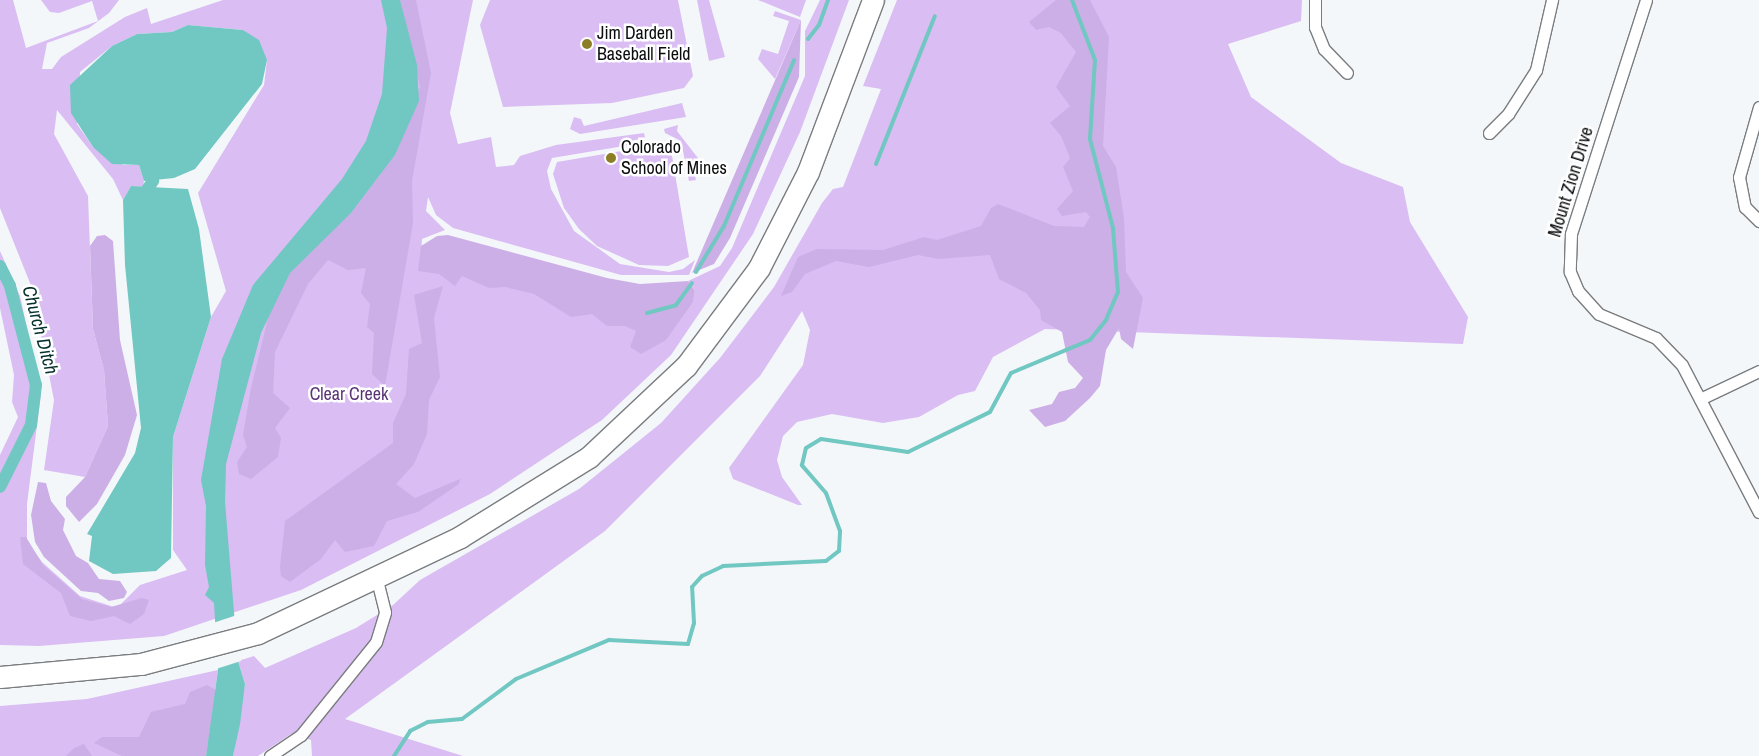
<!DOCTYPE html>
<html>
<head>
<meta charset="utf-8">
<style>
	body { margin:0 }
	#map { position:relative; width:1759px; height:756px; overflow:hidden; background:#f4f7fa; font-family:"Archivo Narrow",sans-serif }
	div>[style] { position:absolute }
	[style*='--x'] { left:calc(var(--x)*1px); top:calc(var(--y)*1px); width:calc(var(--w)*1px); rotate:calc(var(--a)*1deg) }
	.green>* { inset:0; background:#d9bdf3 }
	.forest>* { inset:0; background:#cdafe7 }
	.water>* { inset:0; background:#71c7c1 }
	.pier>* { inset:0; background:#f4f7fa }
	.stream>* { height:4px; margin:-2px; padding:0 2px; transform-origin:2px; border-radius:2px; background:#71c7c1 }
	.canal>* { height:12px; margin:-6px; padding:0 6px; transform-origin:6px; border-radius:6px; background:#71c7c1 }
	.roads { filter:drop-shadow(1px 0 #7a7d7f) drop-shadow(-1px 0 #7a7d7f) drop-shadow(0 1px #7a7d7f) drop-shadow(0 -1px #7a7d7f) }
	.street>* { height:11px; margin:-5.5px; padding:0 5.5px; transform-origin:5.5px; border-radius:5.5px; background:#fff }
	.highway>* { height:21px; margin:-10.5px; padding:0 10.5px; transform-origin:10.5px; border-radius:10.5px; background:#fff }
	.dots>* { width:14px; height:14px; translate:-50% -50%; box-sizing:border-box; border:2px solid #fff; border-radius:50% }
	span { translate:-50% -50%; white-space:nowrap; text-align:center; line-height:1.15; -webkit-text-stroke:5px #fff; paint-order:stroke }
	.poi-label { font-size:18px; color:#0b0c0d }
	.left { translate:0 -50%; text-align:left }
	.street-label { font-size:18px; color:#0b0c0d }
	.park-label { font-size:18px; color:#593376 }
	.water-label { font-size:19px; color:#05312e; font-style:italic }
</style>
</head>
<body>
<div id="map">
	<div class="green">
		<div style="clip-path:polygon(0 0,13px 0,26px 48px,98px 21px,92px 1px,59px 13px,50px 12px,41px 0,119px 0,109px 13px,89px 28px,47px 43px,42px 69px,52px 69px,61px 57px,125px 17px,147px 8px,151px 24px,223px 0,473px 0,450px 113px,458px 144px,491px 137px,496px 167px,514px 165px,520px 156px,556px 145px,644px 133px,645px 138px,630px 141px,630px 145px,552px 158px,547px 171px,551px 189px,574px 231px,620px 264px,669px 272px,683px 269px,695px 260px,689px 275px,621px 275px,453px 228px,436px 215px,428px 197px,426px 211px,445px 230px,422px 239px,421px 254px,673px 329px,693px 301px,695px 291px,688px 281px,720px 266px,732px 248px,805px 76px,805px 31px,820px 0,849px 0,800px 132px,753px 234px,671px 355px,602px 420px,490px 494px,301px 590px,164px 636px,39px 646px,0 645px,0 455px,18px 417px,12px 402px,14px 375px,0 308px,0 251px,20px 296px,41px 394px,27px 504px,27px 541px,42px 562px,80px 596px,117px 608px,140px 585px,187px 570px,173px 550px,173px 437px,211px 317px,226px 291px,198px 193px,264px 85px,267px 60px,243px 30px,188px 25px,172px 32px,137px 34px,112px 46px,80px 72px,77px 124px,93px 147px,123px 165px,139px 165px,144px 181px,143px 187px,131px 186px,123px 200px,113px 179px,57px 110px,54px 134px,88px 196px,93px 329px,104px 370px,108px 426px,85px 477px,44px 470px,54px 400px,32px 288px,0 208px)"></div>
		<div style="clip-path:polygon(490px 0,678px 0,693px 76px,684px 88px,612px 103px,503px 107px,480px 25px)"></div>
		<div style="clip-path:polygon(697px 0,709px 0,725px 57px,709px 61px)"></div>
		<div style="clip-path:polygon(758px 0,806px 0,800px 17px)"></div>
		<div style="clip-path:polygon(897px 0,1302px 0,1301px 21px,1228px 44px,1251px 97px,1341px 163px,1403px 187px,1410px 222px,1468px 317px,1463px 344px,1045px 329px,993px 357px,975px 391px,958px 395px,919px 417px,883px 423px,832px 414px,797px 422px,783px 436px,777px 460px,782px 477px,802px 505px,798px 505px,733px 479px,729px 468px,803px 365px,810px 330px,802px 311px,760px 376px,605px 531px,345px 719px,463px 756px,312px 756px,311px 740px,291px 734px,258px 756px,233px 756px,245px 684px,238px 661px,254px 656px,265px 668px,356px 628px,393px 605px,420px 580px,579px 489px,661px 423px,720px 358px,774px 287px,822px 203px,833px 189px,843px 187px,881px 89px,863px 86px)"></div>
		<div style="clip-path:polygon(775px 11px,801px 20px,775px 79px,758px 59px,762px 49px,778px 54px,789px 21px,773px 16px)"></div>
		<div style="clip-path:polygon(682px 103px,686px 117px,580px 134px,570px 129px,574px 117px,581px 119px,584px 126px)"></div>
		<div style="clip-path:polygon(678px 125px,677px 131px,701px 162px,704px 173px,695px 176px,696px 180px,689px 181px,681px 141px,665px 133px,664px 129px)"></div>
		<div style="clip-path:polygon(663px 144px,671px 150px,689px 257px,668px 266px,639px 265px,597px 246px,579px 229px,564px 208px,553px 174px,557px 162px)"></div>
		<div style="clip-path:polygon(218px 670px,206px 756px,0 756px,0 706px,87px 699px)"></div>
	</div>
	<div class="forest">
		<div style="clip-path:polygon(400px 0,416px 0,431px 73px,412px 181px,413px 223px,385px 386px,372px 374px,374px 333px,367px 327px,370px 304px,361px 293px,366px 268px,348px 270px,328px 260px,308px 284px,275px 352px,273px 393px,290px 408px,275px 428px,281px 438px,278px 457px,251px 479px,239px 474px,237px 462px,247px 447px,243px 435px,251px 388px,269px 314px,291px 270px,351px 213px,395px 155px,420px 87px)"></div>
		<div style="clip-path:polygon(1056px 0,1090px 0,1109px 37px,1103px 146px,1116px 167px,1124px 218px,1126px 272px,1143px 298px,1133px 349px,1121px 339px,1119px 328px,1106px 350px,1100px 386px,1090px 398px,1065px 421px,1045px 427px,1029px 410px,1052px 404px,1059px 392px,1075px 388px,1083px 378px,1068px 362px,1062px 332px,1041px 320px,1040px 310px,1026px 293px,999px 279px,990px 255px,938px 259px,918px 255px,869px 267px,836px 261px,805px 274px,792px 292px,781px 296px,798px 257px,817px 249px,883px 250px,924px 237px,937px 240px,981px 226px,991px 208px,998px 204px,1054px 226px,1084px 227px,1090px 217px,1086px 212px,1062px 216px,1057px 209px,1073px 191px,1063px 167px,1070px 158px,1061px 136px,1050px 123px,1070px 106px,1056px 87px,1076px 52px,1061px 33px,1049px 27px,1036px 30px,1029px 22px)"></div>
		<div style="clip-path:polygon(801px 20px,799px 77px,730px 238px,714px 264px,692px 273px)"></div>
		<div style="clip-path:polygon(105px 235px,113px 241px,120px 340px,137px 415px,125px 455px,97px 504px,79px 522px,66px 506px,66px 497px,85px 477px,108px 426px,104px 370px,93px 329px,90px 246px,97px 236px)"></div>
		<div style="clip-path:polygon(448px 235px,607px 278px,640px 284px,688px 281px,695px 291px,693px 302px,666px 340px,641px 354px,630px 347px,636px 331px,625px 326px,607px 326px,592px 314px,571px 317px,534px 294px,505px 287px,489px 288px,462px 276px,455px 286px,439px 274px,418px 271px,421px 246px,437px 236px)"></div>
		<div style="clip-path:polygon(443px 286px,434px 318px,440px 377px,429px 400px,427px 434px,414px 464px,396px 484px,415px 498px,460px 479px,459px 484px,418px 512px,387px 521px,374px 546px,345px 552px,335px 540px,321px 559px,290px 582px,281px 576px,280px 567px,285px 521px,393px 443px,393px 423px,406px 394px,409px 349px,422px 343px,414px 295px)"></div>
		<div style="clip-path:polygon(38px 482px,46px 483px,51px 501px,65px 519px,63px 530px,76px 556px,88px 563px,99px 579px,120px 581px,127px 592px,124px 598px,109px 601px,98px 593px,81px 591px,44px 557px,35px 542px,31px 515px)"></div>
		<div style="clip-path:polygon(20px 537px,26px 537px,43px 565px,82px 599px,111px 607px,142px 598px,149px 600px,144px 614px,130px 624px,114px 616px,91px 621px,70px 616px,61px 593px,23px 564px)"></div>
		<div style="clip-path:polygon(207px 685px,216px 690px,206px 756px,122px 756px,94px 743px,102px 737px,139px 737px,151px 712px,185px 704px,190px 692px)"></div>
		<div style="clip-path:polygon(84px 744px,92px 756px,66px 756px,74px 748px)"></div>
	</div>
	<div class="water">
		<div style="clip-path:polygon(381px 0,400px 0,417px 65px,419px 101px,395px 155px,351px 213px,290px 273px,261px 333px,226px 464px,225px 502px,238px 661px,245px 684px,240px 724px,233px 756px,206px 756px,218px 670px,214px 603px,205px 595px,209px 587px,205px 565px,206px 506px,201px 480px,222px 359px,253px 285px,342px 179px,366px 141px,382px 94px,387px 28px)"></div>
		<div style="clip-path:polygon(188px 25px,243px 30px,259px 40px,267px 60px,262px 84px,195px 169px,174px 178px,144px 181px,139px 165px,112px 164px,93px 147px,71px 113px,70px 85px,112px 46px,137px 34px,172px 32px)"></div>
		<div style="clip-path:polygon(131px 186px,188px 189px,199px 229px,211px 317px,173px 437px,171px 558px,156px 571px,113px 574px,89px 561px,92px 536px,87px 534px,135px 453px,141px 428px,125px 265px,123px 200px)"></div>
	</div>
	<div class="pier">
		<div style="clip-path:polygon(237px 615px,241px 661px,216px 669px,213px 623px)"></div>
	</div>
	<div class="stream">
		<div style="--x:808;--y:39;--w:18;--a:-52"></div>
		<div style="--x:819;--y:25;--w:27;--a:-70"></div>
		<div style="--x:876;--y:164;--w:159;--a:-68.3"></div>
		<div style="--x:696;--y:272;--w:54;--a:-58.7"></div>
		<div style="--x:724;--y:226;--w:180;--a:-67.1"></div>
		<div style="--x:647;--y:313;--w:30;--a:-15"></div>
		<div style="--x:676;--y:305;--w:27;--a:-54"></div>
		<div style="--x:394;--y:756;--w:30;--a:-57"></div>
		<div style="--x:410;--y:731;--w:20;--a:-27"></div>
		<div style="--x:428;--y:722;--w:34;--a:-5"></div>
		<div style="--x:462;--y:719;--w:67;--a:-36.5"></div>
		<div style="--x:516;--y:679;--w:101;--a:-22.8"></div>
		<div style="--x:609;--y:640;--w:79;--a:2.9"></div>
		<div style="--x:688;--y:644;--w:22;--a:-74"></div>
		<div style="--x:694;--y:623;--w:36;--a:-93"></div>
		<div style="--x:692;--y:587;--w:15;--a:-48"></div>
		<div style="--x:702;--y:576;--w:23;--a:-25"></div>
		<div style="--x:723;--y:566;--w:103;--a:-2.8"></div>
		<div style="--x:826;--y:561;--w:16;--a:-38"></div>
		<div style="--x:839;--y:551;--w:20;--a:-87"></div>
		<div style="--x:840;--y:531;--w:40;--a:-110.2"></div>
		<div style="--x:826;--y:493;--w:37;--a:-131"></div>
		<div style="--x:802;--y:465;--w:17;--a:-77"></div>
		<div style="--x:806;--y:448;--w:17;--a:-31"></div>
		<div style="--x:821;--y:439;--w:88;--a:8.5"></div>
		<div style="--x:908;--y:452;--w:91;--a:-26"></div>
		<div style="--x:990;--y:412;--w:44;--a:-61.7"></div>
		<div style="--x:1011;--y:373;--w:86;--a:-22.7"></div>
		<div style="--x:1090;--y:340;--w:26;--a:-51"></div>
		<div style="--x:1106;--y:320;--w:30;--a:-67"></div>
		<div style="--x:1118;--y:292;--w:64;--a:-94.5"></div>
		<div style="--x:1113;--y:228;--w:92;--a:-104.5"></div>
		<div style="--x:1090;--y:139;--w:79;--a:-86.4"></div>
		<div style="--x:1095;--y:60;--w:64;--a:-111"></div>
	</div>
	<div class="canal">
		<div style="--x:148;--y:188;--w:9;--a:-54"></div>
		<div style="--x:0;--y:266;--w:22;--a:63"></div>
		<div style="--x:10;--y:286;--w:102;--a:75.3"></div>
		<div style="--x:36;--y:385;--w:40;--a:97.1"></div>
		<div style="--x:31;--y:425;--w:69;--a:116.6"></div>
	</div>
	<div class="roads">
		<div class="street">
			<div style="--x:1315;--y:0;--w:27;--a:90"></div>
			<div style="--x:1315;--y:27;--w:24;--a:68"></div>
			<div style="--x:1324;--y:49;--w:33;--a:46"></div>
			<div style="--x:1646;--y:0;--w:246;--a:107.8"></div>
			<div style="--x:1571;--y:234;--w:38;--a:92"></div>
			<div style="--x:1570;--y:272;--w:21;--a:67"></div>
			<div style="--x:1578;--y:291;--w:31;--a:48"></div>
			<div style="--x:1599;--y:314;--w:62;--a:22.8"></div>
			<div style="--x:1656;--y:338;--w:37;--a:46"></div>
			<div style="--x:1682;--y:365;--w:166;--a:62.4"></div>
			<div style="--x:1759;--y:107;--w:73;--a:105.9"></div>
			<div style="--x:1739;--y:177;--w:31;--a:79"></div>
			<div style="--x:1745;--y:207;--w:20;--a:45"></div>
			<div style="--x:1489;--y:133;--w:27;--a:-45"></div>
			<div style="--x:1508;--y:114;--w:52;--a:-57.5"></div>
			<div style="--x:1536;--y:70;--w:72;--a:-77.1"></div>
			<div style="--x:1700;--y:399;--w:65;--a:-25.4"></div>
			<div style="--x:270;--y:756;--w:37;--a:-34"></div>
			<div style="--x:301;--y:735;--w:119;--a:-51.1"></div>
			<div style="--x:376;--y:642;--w:31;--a:-73"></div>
			<div style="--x:385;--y:612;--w:34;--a:-104"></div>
		</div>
		<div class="highway">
			<div style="--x:0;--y:677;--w:142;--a:-5.3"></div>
			<div style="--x:141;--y:664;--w:121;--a:-14.8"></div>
			<div style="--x:258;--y:633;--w:224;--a:-25.4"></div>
			<div style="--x:460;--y:537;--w:152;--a:-31.8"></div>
			<div style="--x:589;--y:457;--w:133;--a:-43.2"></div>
			<div style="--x:686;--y:366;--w:122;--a:-53.3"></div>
			<div style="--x:759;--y:268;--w:108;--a:-63"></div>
			<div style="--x:808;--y:172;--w:184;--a:-69.3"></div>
		</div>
	</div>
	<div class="dots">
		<div style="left:587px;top:44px;background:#8c7e25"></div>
		<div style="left:611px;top:158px;background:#8c7e25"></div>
	</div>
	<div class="poi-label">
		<span class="left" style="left:597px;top:44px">Jim Darden<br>Baseball Field</span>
		<span class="left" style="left:621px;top:158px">Colorado<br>School of Mines</span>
	</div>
	<div class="street-label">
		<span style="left:1571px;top:182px;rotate:-73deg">Mount Zion Drive</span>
	</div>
	<div class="park-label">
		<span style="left:349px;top:394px">Clear Creek</span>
	</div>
	<div class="water-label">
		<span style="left:40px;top:330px;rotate:75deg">Church Ditch</span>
	</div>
</div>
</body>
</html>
